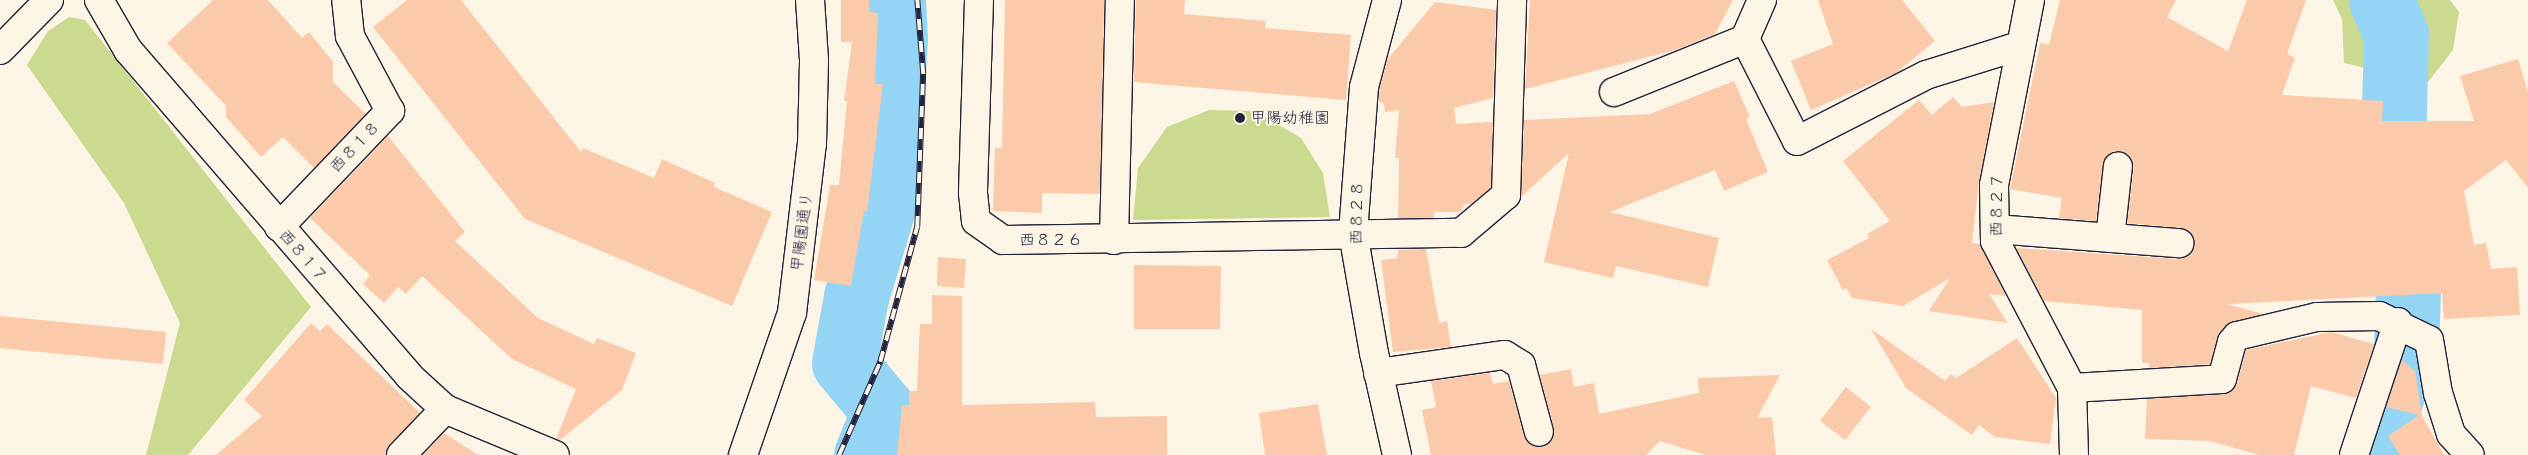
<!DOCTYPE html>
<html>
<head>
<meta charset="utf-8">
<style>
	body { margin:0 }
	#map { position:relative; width:2528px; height:455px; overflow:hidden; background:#fcf5e5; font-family:"Comic Neue","Klee One",sans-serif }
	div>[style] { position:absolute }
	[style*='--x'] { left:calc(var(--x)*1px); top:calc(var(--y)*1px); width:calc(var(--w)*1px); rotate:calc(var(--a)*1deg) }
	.green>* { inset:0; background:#cada8e }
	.river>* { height:65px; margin:-32.5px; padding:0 32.5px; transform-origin:32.5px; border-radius:32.5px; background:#94d5f5 }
	.building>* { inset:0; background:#facaaa }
	.roads { filter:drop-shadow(1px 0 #22223b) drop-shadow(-1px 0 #22223b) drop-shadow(0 1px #22223b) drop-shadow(0 -1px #22223b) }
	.minor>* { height:28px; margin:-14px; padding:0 14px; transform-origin:14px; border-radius:14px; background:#fcf5e5 }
	.rail>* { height:5.5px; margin-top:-2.75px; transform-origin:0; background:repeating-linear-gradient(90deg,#fcf5e5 0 11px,#22223b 0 22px); box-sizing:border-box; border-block:1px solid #22223b }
	.dots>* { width:14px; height:14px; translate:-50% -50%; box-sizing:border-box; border:2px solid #fcf5e5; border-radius:50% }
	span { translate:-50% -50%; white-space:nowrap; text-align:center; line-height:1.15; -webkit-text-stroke:4px #fcf5e5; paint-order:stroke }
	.poi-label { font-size:16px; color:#22223b }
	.left { translate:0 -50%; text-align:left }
	.street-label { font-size:16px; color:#22223b }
</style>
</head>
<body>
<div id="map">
	<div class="green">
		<div style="clip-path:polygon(2333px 0,2450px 0,2459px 12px,2453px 50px,2428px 82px,2344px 63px,2342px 19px)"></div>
		<div style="clip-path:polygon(69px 17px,85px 20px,311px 307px,188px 455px,146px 455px,180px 323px,124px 203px,27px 65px,48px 31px)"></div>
		<div style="clip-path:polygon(1209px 110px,1255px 111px,1301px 138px,1323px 173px,1330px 217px,1133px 220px,1138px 168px,1167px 127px)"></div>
	</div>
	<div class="river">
		<div style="--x:866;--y:455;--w:48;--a:-67.8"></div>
		<div style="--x:884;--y:411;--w:62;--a:-129.8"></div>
		<div style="--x:844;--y:363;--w:67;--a:-79.7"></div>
		<div style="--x:856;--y:297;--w:97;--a:-73.2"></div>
		<div style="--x:884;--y:204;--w:165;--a:-86.2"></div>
		<div style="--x:895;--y:39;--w:39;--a:-93"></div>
		<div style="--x:2373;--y:455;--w:110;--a:-72.6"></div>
		<div style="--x:2406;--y:350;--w:95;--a:-88.2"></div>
		<div style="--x:2409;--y:255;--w:36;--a:-120"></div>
		<div style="--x:2391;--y:224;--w:190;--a:-88.5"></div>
		<div style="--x:2396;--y:34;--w:37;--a:-114"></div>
	</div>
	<div class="building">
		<div style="clip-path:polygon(213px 0,268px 0,302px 38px,309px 32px,333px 62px,333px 82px,366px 114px,314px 168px,283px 137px,261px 157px,226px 117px,226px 106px,167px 43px)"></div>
		<div style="clip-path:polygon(407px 0,461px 0,581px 152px,583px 148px,654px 178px,662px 159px,715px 183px,714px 187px,772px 212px,732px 306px,525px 219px,373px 27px)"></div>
		<div style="clip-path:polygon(841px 0,869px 0,869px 12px,878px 13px,875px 84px,883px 84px,867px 212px,864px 211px,851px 286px,814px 280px,830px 185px,839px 185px,847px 101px,844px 101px,852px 42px,841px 42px)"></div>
		<div style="clip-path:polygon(1005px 0,1104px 0,1100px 194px,1042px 193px,1042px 213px,993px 211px,995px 148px,1002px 148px)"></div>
		<div style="clip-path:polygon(1136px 0,1185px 0,1184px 14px,1266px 21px,1265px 28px,1351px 35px,1346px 100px,1134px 82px)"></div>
		<div style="clip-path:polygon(1530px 0,1733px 0,1715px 34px,1675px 50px,1525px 89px)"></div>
		<div style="clip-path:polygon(1818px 0,1902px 0,1935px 41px,1896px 73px,1811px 110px,1791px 61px,1833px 44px)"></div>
		<div style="clip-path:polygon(2060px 0,2176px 0,2167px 17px,2228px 51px,2247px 0,2306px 0,2287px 54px,2295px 58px,2282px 95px,2383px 101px,2382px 121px,2474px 121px,2460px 76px,2518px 59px,2528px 92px,2528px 188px,2506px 160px,2464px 191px,2474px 245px,2486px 243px,2491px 269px,2517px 267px,2520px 315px,2444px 319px,2442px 293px,2227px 304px,2263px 314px,2225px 326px,2217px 338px,2210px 364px,2149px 368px,2149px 363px,2142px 363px,2142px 310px,2044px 301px,2016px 248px,2178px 259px,2192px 252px,2195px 244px,2193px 236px,2181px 228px,2127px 223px,2134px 167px,2128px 154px,2120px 151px,2111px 152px,2103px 164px,2096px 221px,2059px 218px,2062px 198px,2010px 189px,2040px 43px,2049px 45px)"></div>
		<div style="clip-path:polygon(1435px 2px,1496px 10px,1493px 98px,1454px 108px,1456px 124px,1493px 122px,1491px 188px,1471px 204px,1464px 204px,1461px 212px,1434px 212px,1434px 218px,1398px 218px,1399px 158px,1395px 158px,1399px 110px,1385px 112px,1384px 103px,1379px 102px,1379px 90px,1388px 59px)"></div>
		<div style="clip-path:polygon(1734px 81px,1750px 117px,1746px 119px,1768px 172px,1724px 191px,1715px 170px,1610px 212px,1719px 238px,1708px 287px,1616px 266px,1613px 278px,1544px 262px,1569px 153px,1521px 197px,1524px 120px,1650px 114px)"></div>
		<div style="clip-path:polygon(1953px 97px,1962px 107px,1994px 102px,1979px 182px,1972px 243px,1980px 244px,2006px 296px,1989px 294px,2008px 323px,1929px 311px,1950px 278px,1903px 306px,1852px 298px,1846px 288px,1843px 290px,1827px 260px,1869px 238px,1867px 234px,1890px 221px,1843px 161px,1919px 100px,1932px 115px)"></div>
		<div style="clip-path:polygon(388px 136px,465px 232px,455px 241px,538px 318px,594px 344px,597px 338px,636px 353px,622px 390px,560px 440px,556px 439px,576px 389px,512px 359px,422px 276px,406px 294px,398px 287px,384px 303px,363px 284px,370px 275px,310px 218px)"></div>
		<div style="clip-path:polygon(1426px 249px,1439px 323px,1447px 321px,1451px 347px,1393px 352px,1381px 260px,1397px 258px,1398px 250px)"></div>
		<div style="clip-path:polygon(938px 257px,966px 259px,964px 288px,937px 286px)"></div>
		<div style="clip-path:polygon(1134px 265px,1221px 266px,1220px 329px,1134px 329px)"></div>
		<div style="clip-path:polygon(932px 295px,962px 296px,962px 405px,1095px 402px,1096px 417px,1167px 416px,1167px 455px,897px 455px,902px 405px,909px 405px,909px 391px,917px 391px,920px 324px,932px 324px)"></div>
		<div style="clip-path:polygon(0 316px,166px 332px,163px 364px,0 348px)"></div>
		<div style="clip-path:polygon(311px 323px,320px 331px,327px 324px,420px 413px,390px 444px,386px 455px,216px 455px,262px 416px,244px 400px)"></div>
		<div style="clip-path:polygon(1871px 329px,1945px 381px,1951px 374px,1956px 378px,2017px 338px,2056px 398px,2050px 444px,1995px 437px,1979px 425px,1972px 435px,1906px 388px)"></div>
		<div style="clip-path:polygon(2331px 332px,2374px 344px,2356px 398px,2311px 386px,2294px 455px,2259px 455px,2210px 441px,2145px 439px,2147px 399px,2224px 394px,2231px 391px,2237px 384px,2246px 350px)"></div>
		<div style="clip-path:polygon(2402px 360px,2415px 371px,2422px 416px,2444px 455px,2400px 455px,2388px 436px,2419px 415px,2386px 407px)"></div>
		<div style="clip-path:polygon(1571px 369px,1574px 387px,1594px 383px,1599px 414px,1699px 393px,1698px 378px,1780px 375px,1757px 418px,1772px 417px,1776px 455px,1706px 455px,1660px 441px,1646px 455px,1431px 455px,1422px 410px,1436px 407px,1431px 381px,1490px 373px,1493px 384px,1509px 381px,1524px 436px,1535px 447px,1543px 447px,1550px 443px,1554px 428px,1540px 375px)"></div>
		<div style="clip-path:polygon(1846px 387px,1871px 407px,1845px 440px,1820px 421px)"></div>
		<div style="clip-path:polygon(1318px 404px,1327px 455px,1265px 455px,1259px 413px)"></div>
		<div style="clip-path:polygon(444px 433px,478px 455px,423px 455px)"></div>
	</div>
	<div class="roads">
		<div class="minor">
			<div style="--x:99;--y:0;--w:58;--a:59.9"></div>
			<div style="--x:128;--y:50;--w:430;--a:49.2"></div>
			<div style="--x:409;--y:376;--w:49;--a:42.5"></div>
			<div style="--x:445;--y:409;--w:119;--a:22.7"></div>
			<div style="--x:979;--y:0;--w:193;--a:91.8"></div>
			<div style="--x:973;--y:193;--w:28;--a:84"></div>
			<div style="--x:976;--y:221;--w:33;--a:35"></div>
			<div style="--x:1003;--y:240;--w:458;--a:-0.9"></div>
			<div style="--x:1461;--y:233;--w:59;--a:-40.2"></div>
			<div style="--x:1506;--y:195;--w:195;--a:-88.2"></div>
			<div style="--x:1387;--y:0;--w:90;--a:104.8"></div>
			<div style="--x:1364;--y:87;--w:146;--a:94.3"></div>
			<div style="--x:1353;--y:233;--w:122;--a:80.1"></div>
			<div style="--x:1374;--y:353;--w:105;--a:77.3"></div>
			<div style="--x:1762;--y:0;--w:43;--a:113.6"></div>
			<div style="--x:1745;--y:39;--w:114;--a:63"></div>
			<div style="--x:1797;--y:141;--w:145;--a:-27.1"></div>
			<div style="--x:1926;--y:75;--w:97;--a:-17.3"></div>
			<div style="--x:2030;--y:0;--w:188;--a:101"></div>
			<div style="--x:1994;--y:185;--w:56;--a:89"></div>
			<div style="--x:1995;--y:241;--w:166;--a:62.4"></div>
			<div style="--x:2072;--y:388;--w:67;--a:88.3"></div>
			<div style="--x:0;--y:50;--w:70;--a:-45.6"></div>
			<div style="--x:1614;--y:92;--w:141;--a:-22"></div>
			<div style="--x:279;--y:227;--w:161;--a:-46.3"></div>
			<div style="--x:390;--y:111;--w:85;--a:-118.1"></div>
			<div style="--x:350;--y:36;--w:36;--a:-96"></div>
			<div style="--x:1995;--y:229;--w:185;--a:4.4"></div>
			<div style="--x:2110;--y:238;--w:72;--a:-83.7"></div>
			<div style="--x:1114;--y:240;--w:240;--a:-88.6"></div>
			<div style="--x:1378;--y:373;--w:128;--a:-8.1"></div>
			<div style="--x:1505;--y:355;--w:19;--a:32"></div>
			<div style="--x:1521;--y:365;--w:69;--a:75"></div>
			<div style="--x:2072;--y:388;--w:150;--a:-3.4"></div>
			<div style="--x:2222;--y:379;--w:38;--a:-75"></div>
			<div style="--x:2232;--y:342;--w:8;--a:-50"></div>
			<div style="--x:2237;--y:336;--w:82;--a:-13.4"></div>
			<div style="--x:2317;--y:317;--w:62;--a:-0.9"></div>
			<div style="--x:2379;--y:316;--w:55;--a:25.6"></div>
			<div style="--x:2429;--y:340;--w:54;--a:80.4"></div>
			<div style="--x:2438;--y:393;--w:43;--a:72.4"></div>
			<div style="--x:2451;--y:434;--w:28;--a:48"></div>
			<div style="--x:401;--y:455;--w:64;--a:-46.3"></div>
			<div style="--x:743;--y:455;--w:150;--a:-71"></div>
			<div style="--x:792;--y:313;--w:170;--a:-83.3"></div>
			<div style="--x:812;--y:144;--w:84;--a:-88.6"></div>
			<div style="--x:814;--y:60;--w:60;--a:-93.8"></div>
			<div style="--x:2354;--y:455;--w:140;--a:-71.7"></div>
		</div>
	</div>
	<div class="rail">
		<div style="--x:839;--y:455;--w:102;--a:-66.2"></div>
		<div style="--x:880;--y:362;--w:140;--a:-74.7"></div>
		<div style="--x:917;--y:227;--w:153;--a:-87.8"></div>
		<div style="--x:923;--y:74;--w:74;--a:-94.6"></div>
	</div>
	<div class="dots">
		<div style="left:1240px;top:118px;background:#22223b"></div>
	</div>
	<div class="poi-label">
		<span class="left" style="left:1250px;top:118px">甲陽幼稚園</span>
	</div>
	<div class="street-label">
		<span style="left:355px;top:147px;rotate:-46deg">西８１８</span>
		<span style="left:1997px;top:205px;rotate:-89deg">西８２７</span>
		<span style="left:1357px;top:213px;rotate:-89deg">西８２８</span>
		<span style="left:802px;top:232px;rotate:-83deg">甲陽園通り</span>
		<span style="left:1051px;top:240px">西８２６</span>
		<span style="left:303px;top:256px;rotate:49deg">西８１７</span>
	</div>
</div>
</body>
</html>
